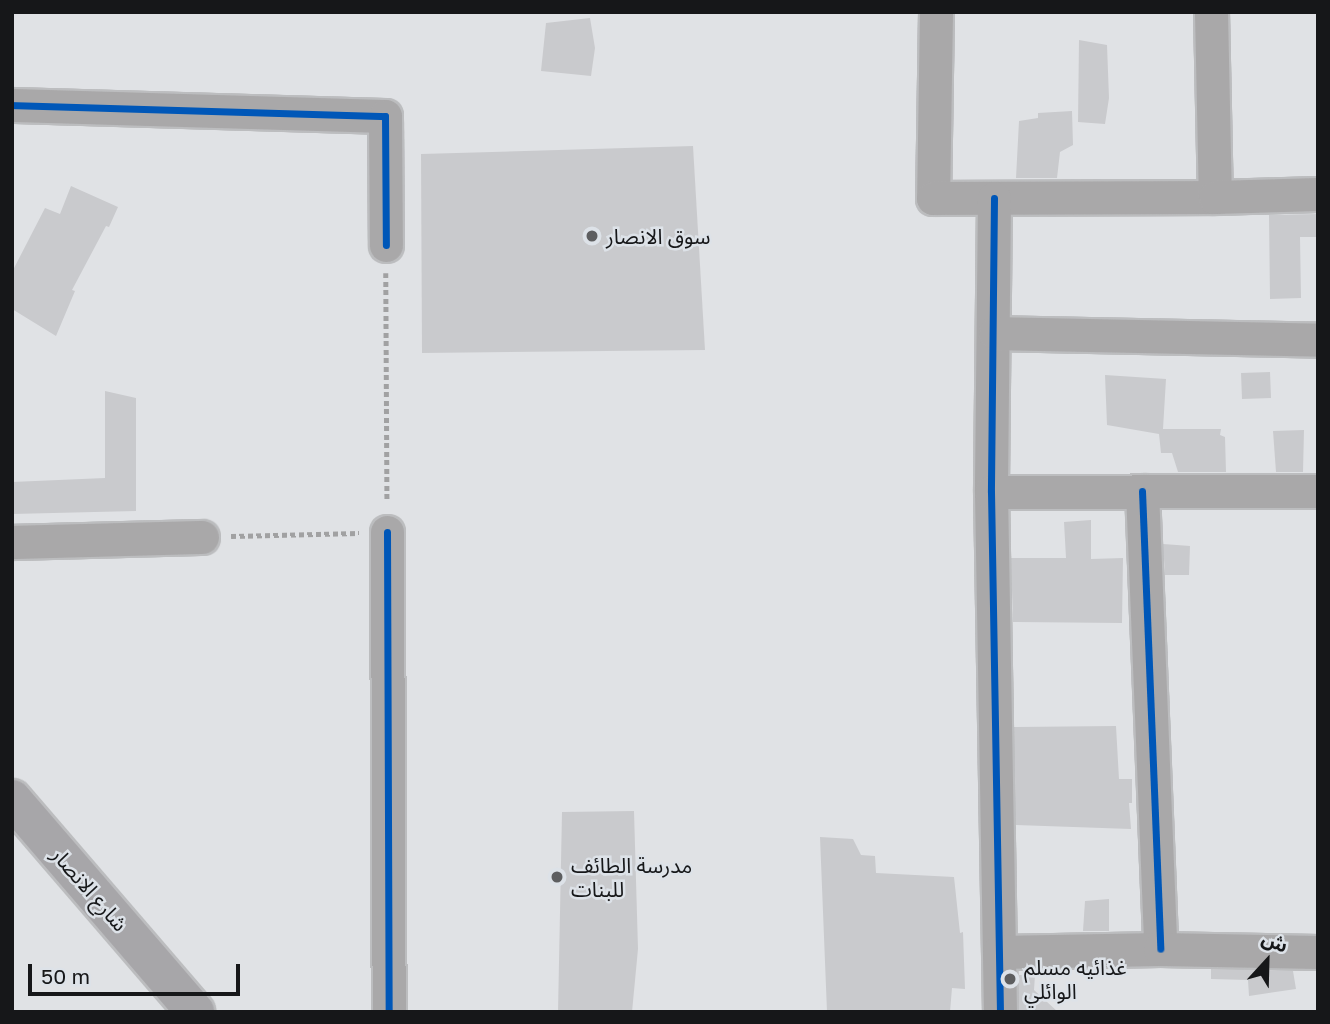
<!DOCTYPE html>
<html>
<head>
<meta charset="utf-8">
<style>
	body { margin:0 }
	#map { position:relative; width:1330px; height:1024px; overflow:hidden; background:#e0e2e5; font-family:"Golos Text","Noto Sans Arabic",sans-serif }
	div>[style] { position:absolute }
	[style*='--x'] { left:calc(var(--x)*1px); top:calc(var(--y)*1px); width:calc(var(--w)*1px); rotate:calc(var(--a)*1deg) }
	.building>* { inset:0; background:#c9cacd }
	.path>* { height:4.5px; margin-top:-2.25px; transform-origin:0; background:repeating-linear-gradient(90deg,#a1a1a2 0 5px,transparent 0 8.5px) }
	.roads { filter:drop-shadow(2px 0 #bcbdbf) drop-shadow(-2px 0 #bcbdbf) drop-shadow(0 2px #bcbdbf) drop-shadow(0 -2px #bcbdbf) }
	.street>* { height:33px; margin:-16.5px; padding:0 16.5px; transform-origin:16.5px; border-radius:16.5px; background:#a9a8a9 }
	.secondary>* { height:38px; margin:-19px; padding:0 19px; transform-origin:19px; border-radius:19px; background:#a7a6a9 }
	.cycleway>* { height:7px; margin:-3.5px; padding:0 3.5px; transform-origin:3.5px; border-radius:3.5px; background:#0057b8 }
	.dots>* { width:19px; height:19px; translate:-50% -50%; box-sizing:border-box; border:4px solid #dde2e8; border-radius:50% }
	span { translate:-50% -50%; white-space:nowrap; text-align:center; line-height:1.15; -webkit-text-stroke:5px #dde2e8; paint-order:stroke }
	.poi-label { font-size:21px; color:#161719 }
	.left { translate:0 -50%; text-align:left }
	.street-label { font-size:21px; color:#161719 }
	.frame { position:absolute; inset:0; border:14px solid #161719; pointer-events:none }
	.north { position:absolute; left:1232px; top:926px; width:70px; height:70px; -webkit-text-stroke:5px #dde2e8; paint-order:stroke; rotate:22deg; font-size:19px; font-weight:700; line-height:28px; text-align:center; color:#161719 }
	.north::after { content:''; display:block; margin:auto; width:24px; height:32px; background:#161719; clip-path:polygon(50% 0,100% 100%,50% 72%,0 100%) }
	.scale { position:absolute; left:28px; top:964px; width:212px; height:32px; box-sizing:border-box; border:4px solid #161719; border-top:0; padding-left:9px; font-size:21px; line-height:24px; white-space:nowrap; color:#161719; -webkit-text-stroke:5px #dde2e8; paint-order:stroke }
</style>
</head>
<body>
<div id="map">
	<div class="building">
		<div style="clip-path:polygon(590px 18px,595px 48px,591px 76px,541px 71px,546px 23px)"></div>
		<div style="clip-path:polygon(1079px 40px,1107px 45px,1109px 98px,1105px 124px,1078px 122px)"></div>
		<div style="clip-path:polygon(1072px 111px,1073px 145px,1060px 152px,1057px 178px,1016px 178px,1019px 121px,1038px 118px,1038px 113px)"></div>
		<div style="clip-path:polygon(693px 146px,705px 350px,422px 353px,421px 154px)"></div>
		<div style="clip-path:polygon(71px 186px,118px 207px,109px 227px,106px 226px,72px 290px,75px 291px,56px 336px,12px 309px,12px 272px,45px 208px,60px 214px)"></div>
		<div style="clip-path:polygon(1318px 214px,1318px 237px,1300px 237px,1301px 298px,1270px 299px,1269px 215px)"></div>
		<div style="clip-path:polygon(1270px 372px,1271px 398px,1242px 399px,1241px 373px)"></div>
		<div style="clip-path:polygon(1105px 375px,1166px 379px,1163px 429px,1221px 429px,1220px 435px,1225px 437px,1226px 472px,1178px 472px,1172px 453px,1161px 453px,1159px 434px,1107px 425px)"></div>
		<div style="clip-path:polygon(105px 391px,136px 398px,136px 511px,12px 514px,12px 482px,105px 478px)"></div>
		<div style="clip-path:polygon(1304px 430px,1303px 472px,1276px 472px,1273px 431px)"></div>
		<div style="clip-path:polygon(1091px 520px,1091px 559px,1123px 558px,1122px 623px,1013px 622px,1011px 558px,1066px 558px,1064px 522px)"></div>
		<div style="clip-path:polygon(1163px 544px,1190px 546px,1189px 575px,1165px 575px)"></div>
		<div style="clip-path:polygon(1116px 726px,1119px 779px,1132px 779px,1132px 803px,1129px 803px,1131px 829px,1016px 825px,1014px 727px)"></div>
		<div style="clip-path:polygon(634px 811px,638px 949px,632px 1012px,558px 1012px,562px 812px)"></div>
		<div style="clip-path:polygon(820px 837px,853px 839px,861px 855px,875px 856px,876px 873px,954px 877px,960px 933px,963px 932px,965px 989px,952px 988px,950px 1012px,827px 1012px)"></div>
		<div style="clip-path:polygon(1109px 899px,1109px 931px,1083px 931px,1085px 901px)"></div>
		<div style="clip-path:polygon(1211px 969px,1293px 971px,1296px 989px,1249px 996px,1248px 980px,1211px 979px)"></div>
		<div style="clip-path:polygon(1019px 975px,1035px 975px,1034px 990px,1058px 1012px,1019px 1012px)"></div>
	</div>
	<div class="path">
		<div style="--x:386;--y:273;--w:229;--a:89.7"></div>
		<div style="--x:231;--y:536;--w:128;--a:-1.3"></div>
	</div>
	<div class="roads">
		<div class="street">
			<div style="--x:936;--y:12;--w:186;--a:90.9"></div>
			<div style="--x:933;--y:198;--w:282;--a:-0.2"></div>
			<div style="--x:1211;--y:12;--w:185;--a:88.8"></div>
			<div style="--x:1215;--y:197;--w:103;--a:-1.7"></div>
			<div style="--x:12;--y:105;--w:373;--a:1.7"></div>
			<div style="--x:385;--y:116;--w:129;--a:89.6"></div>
			<div style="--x:994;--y:198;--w:294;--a:90.6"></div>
			<div style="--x:991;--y:492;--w:520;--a:89.01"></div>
			<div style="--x:995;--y:333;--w:323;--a:1.2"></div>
			<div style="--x:1142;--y:491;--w:458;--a:87.7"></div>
			<div style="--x:991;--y:492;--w:327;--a:-0.2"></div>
			<div style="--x:387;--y:532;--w:480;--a:89.8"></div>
			<div style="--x:12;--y:542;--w:190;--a:-1.5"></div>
			<div style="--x:999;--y:952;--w:161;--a:-1.1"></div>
			<div style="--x:1160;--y:949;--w:158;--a:1.1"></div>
		</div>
		<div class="secondary">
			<div style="--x:12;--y:799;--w:281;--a:49.3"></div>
		</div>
	</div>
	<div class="cycleway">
		<div style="--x:12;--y:105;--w:373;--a:1.7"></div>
		<div style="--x:385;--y:116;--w:129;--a:89.6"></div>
		<div style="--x:994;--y:198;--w:294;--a:90.6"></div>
		<div style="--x:991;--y:492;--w:520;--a:89.01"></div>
		<div style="--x:1142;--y:491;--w:458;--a:87.7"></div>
		<div style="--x:387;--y:532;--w:480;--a:89.8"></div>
	</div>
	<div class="dots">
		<div style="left:592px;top:236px;background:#5d5e60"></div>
		<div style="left:557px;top:877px;background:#5d5e60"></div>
		<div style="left:1010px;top:979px;background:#5d5e60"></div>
	</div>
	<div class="poi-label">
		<span class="left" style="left:606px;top:236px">سوق الانصار</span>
		<span class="left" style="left:571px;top:877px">مدرسة الطائف<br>للبنات</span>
		<span class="left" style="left:1024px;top:979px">غذائيه مسلم<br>الوائلي</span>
	</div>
	<div class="street-label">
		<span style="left:90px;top:889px;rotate:49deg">شارع الانصار</span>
	</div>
	<div class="frame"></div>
	<div class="north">ش</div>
	<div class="scale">50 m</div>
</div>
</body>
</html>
